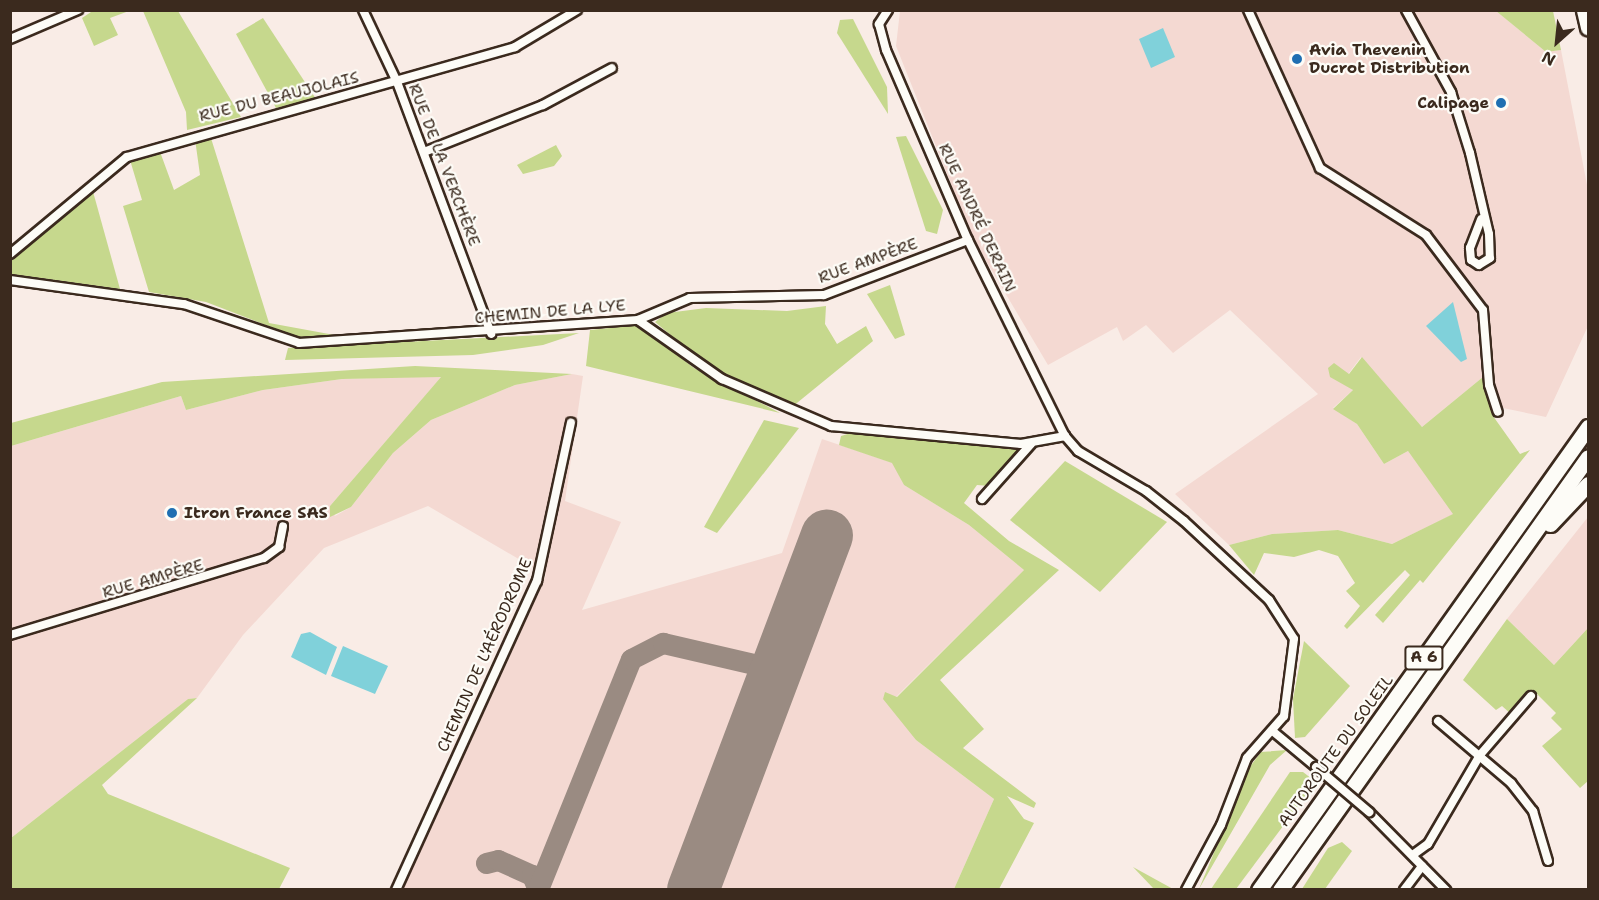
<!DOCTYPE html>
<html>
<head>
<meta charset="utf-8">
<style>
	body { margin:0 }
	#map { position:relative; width:1599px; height:900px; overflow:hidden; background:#f9ece6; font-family:"Shantell Sans",sans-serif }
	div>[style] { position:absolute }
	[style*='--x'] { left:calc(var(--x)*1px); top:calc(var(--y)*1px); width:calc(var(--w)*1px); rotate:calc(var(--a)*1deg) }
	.built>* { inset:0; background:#f4d9d2 }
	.green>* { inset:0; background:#c6d88d }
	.water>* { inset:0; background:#80d1da }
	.taxiway>* { height:21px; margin:-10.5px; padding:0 10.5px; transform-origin:10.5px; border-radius:10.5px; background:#9a8b82 }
	.runway>* { height:52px; margin:-26px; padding:0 26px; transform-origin:26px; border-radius:26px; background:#9a8b82 }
	.roads { filter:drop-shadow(2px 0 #3b2a1e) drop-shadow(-2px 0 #3b2a1e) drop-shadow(0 2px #3b2a1e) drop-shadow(0 -2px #3b2a1e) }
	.street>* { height:8px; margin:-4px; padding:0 4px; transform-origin:4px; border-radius:4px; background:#fdfcf7 }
	.highway>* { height:15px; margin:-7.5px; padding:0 7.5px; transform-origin:7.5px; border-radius:7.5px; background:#fdfcf7 }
	.bridges { filter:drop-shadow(2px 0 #3b2a1e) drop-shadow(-2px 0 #3b2a1e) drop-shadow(0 2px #3b2a1e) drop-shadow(0 -2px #3b2a1e) }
	.street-bridge>* { height:8px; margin:-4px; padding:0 4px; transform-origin:4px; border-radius:4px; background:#fdfcf7 }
	.dots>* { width:16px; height:16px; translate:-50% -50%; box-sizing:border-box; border:3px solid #fdfcf7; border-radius:50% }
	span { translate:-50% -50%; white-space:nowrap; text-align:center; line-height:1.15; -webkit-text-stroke:4.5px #fdfcf7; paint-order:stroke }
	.shield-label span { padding:2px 4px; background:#fdfcf7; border:2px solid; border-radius:4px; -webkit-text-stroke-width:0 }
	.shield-label { font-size:15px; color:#3b2a1e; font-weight:700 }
	.poi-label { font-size:16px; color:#3b2a1e; font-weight:700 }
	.left { translate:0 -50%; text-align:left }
	.right { translate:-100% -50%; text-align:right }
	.street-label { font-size:16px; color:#3b2a1e }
	.frame { position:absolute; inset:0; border:12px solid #3b2a1e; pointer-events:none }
	.north { position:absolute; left:1527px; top:12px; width:60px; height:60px; -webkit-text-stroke:4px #fdfcf7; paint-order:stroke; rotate:207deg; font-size:16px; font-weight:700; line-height:24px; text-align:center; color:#3b2a1e }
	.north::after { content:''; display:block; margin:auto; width:21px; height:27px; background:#3b2a1e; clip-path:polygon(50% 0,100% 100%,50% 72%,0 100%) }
</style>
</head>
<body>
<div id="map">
	<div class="built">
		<div style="clip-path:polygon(900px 11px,1496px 11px,1546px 52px,1561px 50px,1588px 190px,1588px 326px,1546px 417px,1503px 408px,1483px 377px,1422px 427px,1361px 357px,1343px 381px,1353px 390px,1333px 408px,1357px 424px,1384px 464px,1408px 451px,1454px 514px,1392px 544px,1338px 530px,1272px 534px,1229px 545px,1175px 494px,1318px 394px,1230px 310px,1173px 353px,1146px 325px,1123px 341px,1117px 327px,1048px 365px,973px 239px,896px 46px)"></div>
		<div style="clip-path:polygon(572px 374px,583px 376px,565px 501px,621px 522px,582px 610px,782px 553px,822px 439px,893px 463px,904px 485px,969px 525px,1024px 570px,896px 697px,885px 693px,916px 740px,994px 799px,954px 889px,401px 889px,546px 575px,428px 506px,324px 548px,243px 635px,197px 698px,188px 699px,11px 838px,11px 446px,181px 396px,186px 410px,263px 390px,342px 379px,442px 376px,330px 506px,335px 516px,351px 507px,393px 453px,431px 420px,515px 385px)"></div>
		<div style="clip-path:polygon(1588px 517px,1588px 628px,1554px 665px,1507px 619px)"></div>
	</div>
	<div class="green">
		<div style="clip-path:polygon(94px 10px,129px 11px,110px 18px,118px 35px,94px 46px,82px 18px)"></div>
		<div style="clip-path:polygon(143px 11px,178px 11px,241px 117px,187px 130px,186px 112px)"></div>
		<div style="clip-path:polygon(1496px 11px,1553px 11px,1561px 50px,1546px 52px)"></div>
		<div style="clip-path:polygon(263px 18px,316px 99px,276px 108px,236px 34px)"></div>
		<div style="clip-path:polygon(853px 19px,887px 87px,888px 114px,837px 33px,840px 20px)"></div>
		<div style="clip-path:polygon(210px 135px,269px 323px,340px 336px,299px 338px,206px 302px,149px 292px,123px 206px,142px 200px,130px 160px,159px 149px,174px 190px,200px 175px,195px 139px)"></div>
		<div style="clip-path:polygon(906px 136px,943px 210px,937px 234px,926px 231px,896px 137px)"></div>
		<div style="clip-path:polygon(556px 145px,562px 156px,554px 166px,523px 174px,517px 165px)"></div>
		<div style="clip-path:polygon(92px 188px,120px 289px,11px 274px,11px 259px)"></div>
		<div style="clip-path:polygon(890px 285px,905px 335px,895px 339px,867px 294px)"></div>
		<div style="clip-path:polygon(826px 306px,825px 324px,837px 344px,866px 326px,873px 341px,792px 407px,704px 363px,655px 322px,667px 313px,706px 308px,787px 311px)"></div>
		<div style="clip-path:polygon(638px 325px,694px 368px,780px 413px,586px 366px,590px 330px)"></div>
		<div style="clip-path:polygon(579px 333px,543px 345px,473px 355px,285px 360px,288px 348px)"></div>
		<div style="clip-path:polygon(1362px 357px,1422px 427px,1483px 377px,1493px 416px,1520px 454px,1530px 450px,1423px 583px,1420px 580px,1383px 623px,1375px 615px,1410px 575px,1405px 570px,1347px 629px,1344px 626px,1360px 606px,1346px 591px,1355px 583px,1338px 556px,1319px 550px,1294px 557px,1264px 553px,1254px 575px,1229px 545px,1272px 534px,1338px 530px,1392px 544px,1453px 514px,1408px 451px,1384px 464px,1357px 424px,1333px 409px,1353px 390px,1330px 377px,1328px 368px,1334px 363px,1349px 374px)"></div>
		<div style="clip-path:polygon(415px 366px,572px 374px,515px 385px,431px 420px,393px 453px,351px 507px,330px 517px,330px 506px,441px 377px,342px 379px,263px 390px,186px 410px,181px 396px,11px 446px,11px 423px,162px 382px)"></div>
		<div style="clip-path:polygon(764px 420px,799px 428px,717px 533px,704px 527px)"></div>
		<div style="clip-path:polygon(851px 433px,1021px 448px,990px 486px,977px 485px,964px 503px,1009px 541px,1059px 570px,940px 680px,984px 729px,963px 748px,1036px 803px,1034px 808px,1007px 796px,1024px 819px,1034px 823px,999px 889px,954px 889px,994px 799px,916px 740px,883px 699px,885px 692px,897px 697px,1024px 570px,969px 525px,904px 485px,892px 463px,839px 445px,841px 436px)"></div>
		<div style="clip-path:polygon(1065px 461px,1167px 522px,1100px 592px,1010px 520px)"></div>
		<div style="clip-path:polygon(1507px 619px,1554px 665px,1588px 628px,1588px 781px,1580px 788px,1542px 746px,1562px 729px,1551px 718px,1556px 713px,1533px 690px,1511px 714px,1502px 706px,1496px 710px,1463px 680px)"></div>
		<div style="clip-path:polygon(1304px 641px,1350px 686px,1305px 737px,1295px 738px,1293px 699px)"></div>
		<div style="clip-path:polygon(197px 698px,102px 785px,108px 794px,290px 868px,279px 889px,11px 889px,11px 838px,188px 699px)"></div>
		<div style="clip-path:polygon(1287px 750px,1270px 765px,1199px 889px,1249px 768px,1261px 752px)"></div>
		<div style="clip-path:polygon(1290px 772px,1303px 772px,1316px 782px,1236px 889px,1211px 889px)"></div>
		<div style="clip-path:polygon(1342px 842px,1352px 851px,1325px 889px,1302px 889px,1328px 848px)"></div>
		<div style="clip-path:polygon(1133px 867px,1173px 889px,1154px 889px)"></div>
	</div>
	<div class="water">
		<div style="clip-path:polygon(1163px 28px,1175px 57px,1151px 68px,1139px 39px)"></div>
		<div style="clip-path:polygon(1453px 302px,1467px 359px,1461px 362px,1426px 326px)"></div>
		<div style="clip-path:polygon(310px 632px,337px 647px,326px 675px,291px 657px,301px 634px)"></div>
		<div style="clip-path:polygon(343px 646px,388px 666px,375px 694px,331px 676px)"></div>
	</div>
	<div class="taxiway">
		<div style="--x:753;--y:664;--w:14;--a:39"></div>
		<div style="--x:764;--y:673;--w:16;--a:72"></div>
		<div style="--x:486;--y:863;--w:12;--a:-14"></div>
		<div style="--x:498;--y:860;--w:37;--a:24"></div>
		<div style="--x:532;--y:875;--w:16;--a:68"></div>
		<div style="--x:538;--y:889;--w:248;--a:-68"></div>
		<div style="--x:631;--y:659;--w:36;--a:-27"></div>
		<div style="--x:663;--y:643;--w:102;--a:13.1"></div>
		<div style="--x:762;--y:666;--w:21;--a:-23"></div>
	</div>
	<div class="runway">
		<div style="--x:693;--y:890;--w:379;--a:-69.3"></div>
	</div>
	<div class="roads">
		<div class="street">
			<div style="--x:363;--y:10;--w:80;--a:64.7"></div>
			<div style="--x:397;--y:82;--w:269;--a:69.5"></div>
			<div style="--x:888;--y:10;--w:17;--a:123"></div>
			<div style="--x:879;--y:24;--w:27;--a:75"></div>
			<div style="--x:886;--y:50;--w:207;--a:66.7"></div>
			<div style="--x:968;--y:240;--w:219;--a:63.7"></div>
			<div style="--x:1248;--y:10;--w:174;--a:65.5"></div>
			<div style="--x:1320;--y:168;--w:125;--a:32.3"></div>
			<div style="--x:1426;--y:235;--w:94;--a:52.8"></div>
			<div style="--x:1483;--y:310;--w:75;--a:85.4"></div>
			<div style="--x:1489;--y:385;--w:28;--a:72"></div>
			<div style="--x:1406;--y:10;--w:94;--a:61.2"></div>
			<div style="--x:1451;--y:92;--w:64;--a:72.7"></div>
			<div style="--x:1470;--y:153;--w:83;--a:76.8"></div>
			<div style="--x:1489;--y:234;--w:24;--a:88"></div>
			<div style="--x:1490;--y:258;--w:13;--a:148"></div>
			<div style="--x:1479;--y:265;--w:9;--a:-148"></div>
			<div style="--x:1471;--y:260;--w:12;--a:-95"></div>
			<div style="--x:1470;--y:248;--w:31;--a:-69"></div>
			<div style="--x:10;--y:39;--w:74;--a:-23.1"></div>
			<div style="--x:424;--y:152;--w:128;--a:-21.6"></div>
			<div style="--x:543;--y:105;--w:78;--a:-28.2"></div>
			<div style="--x:10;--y:254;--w:152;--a:-39.7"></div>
			<div style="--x:127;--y:157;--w:403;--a:-15.8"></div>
			<div style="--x:515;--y:47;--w:72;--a:-30.8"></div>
			<div style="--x:10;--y:280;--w:176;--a:7.9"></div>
			<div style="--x:184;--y:304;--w:121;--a:18.7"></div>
			<div style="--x:299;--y:343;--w:340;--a:-3.9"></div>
			<div style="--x:638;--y:320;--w:103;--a:35.1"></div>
			<div style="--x:722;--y:379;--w:119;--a:23.3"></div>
			<div style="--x:831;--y:426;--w:191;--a:5.4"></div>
			<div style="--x:1021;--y:444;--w:45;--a:-10.3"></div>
			<div style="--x:1065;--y:436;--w:20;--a:49"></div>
			<div style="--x:1078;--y:451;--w:79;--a:30.5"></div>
			<div style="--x:1146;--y:491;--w:48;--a:38.3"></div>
			<div style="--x:1184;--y:521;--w:116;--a:42.9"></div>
			<div style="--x:1269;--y:600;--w:46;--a:57.3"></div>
			<div style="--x:1294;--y:639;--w:78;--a:97.4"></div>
			<div style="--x:1284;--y:716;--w:56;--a:131.4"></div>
			<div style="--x:1247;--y:758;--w:72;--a:111.2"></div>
			<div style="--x:1221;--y:825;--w:74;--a:118.3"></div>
			<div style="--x:638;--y:320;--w:56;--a:-22.9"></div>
			<div style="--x:690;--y:298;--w:134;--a:-1.3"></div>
			<div style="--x:824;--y:295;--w:154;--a:-20.9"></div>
			<div style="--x:982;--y:499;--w:74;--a:-48.3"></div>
			<div style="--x:10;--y:635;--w:265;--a:-16.9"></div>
			<div style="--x:264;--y:558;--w:19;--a:-36"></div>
			<div style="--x:279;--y:547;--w:21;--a:-79"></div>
			<div style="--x:1438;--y:721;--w:96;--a:40.3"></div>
			<div style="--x:1511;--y:783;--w:36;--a:52"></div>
			<div style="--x:1533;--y:811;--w:52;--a:73.3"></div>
			<div style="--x:1275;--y:733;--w:53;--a:39.7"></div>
			<div style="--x:1369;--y:812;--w:110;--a:45.4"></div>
			<div style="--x:1414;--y:854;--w:17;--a:-36"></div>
			<div style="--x:1428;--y:844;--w:103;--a:-59.7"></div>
			<div style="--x:1480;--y:755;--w:78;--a:-49.2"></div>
			<div style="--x:396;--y:890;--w:340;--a:-65.5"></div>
			<div style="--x:537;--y:581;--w:162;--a:-77.9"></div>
			<div style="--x:1404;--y:890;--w:30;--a:-53"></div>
		</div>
		<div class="highway">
			<div style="--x:1584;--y:10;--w:18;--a:77"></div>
			<div style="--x:1550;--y:524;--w:55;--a:-46.5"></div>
			<div style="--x:1259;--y:890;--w:568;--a:-54.6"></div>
			<div style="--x:1280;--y:890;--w:531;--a:-54.58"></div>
		</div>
	</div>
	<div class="bridges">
		<div class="street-bridge">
			<div style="--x:1316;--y:767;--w:70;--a:40.3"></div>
		</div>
	</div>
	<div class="dots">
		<div style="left:1297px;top:59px;background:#1f6fb2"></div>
		<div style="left:1501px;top:103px;background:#1f6fb2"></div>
		<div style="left:172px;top:513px;background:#1f6fb2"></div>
	</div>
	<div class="shield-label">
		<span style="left:1424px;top:658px">A 6</span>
	</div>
	<div class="poi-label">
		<span class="left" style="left:1309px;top:59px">Avia Thevenin<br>Ducrot Distribution</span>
		<span class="right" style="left:1489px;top:103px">Calipage</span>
		<span class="left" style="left:184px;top:513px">Itron France SAS</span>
	</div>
	<div class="street-label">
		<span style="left:279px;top:97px;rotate:-14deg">RUE DU BEAUJOLAIS</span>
		<span style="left:444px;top:165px;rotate:69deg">RUE DE LA VERCHÈRE</span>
		<span style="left:977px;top:218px;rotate:65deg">RUE ANDRÉ DERAIN</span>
		<span style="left:868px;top:261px;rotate:-20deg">RUE AMPÈRE</span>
		<span style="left:550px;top:312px;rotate:-5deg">CHEMIN DE LA LYE</span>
		<span style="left:153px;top:579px;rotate:-16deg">RUE AMPÈRE</span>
		<span style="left:485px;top:655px;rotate:-66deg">CHEMIN DE L'AÉRODROME</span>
		<span style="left:1336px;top:751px;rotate:-54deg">AUTOROUTE DU SOLEIL</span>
	</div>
	<div class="frame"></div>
	<div class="north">N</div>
</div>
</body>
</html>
